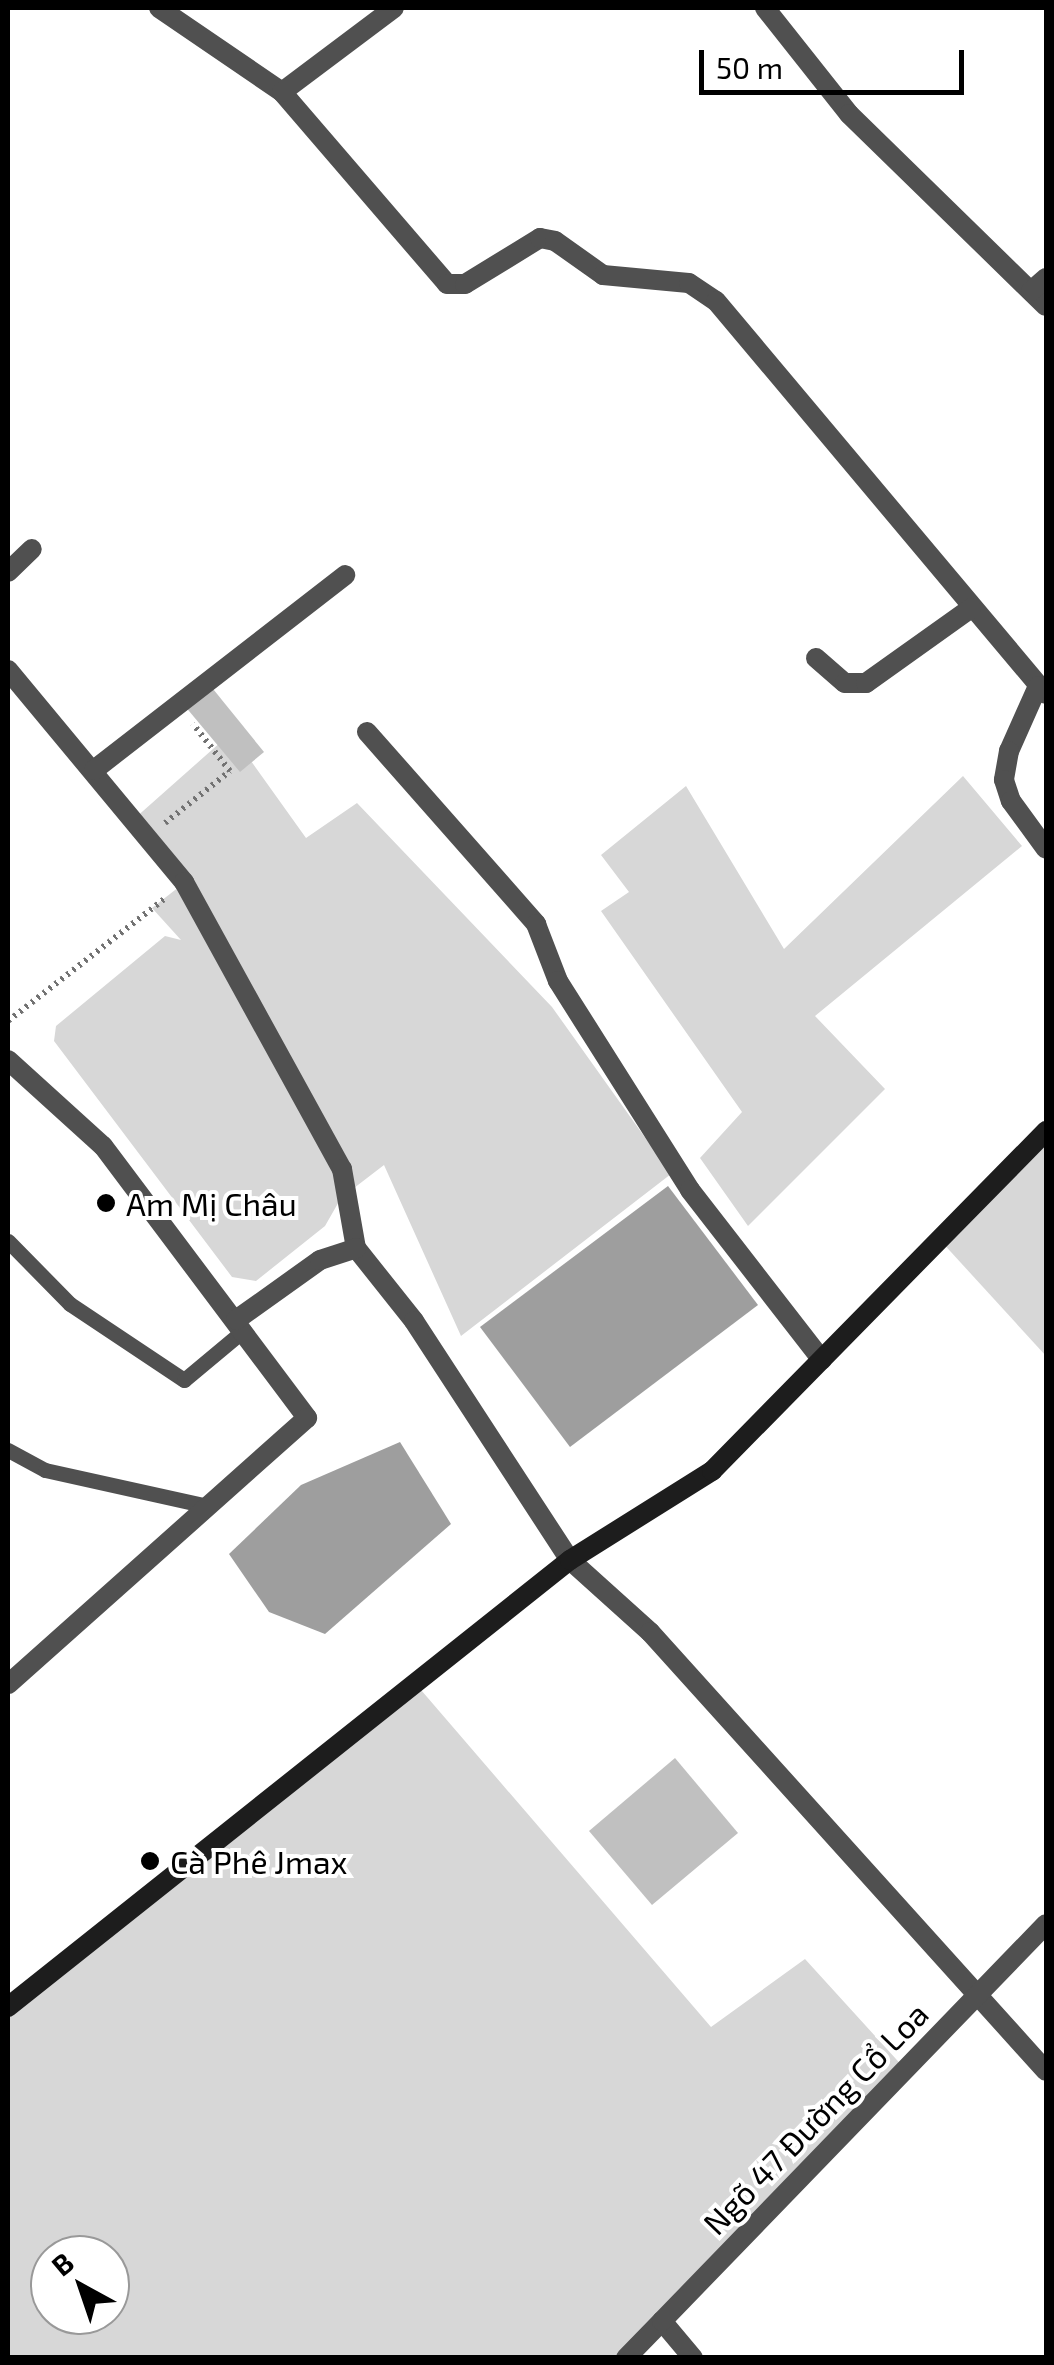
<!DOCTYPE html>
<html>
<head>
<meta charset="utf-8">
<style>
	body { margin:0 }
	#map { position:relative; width:1054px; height:2365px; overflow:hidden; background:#fff; font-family:"Exo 2",sans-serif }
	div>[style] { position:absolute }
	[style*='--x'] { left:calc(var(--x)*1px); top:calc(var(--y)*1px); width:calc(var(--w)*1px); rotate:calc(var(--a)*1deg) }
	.green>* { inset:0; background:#d7d7d7 }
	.water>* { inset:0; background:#9e9e9e }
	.building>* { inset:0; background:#c0c0c0 }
	.path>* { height:6px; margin-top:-3px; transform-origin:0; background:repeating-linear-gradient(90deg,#727272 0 2.5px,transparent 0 7.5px) }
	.lane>* { height:15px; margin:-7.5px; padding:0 7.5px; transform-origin:7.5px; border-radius:7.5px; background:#505050 }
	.street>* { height:20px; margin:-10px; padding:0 10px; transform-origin:10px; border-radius:10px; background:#505050 }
	.secondary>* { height:20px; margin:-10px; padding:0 10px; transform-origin:10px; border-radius:10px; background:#1d1d1d }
	.dots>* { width:28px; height:28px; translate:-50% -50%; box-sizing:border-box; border:5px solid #fff; border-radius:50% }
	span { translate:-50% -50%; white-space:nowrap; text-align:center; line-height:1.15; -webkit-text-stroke:8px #fff; paint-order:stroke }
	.poi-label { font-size:32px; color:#000 }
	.left { translate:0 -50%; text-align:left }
	.street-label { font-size:32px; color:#000 }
	.frame { position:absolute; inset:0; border:10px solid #000; pointer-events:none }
	.north { position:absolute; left:30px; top:2235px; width:100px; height:100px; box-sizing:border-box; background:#fff; border:2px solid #999; border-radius:50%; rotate:320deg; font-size:28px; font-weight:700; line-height:40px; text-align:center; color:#000 }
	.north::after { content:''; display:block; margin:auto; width:35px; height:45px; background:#000; clip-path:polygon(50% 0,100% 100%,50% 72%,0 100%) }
	.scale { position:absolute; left:699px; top:50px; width:265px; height:45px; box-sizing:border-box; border:5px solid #000; border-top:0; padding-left:12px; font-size:30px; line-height:35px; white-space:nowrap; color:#000; -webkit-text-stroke:8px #fff; paint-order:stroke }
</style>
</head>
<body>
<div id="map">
	<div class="green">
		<div style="clip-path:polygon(231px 733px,306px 838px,357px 803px,552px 1007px,671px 1174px,461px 1336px,384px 1165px,341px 1198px,325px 1226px,256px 1281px,232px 1277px,54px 1041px,56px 1026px,165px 936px,181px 940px,152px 908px,184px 883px,134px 819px)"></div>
		<div style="clip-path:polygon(963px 776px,1022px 846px,815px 1016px,885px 1089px,748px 1226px,700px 1158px,742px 1112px,601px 911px,629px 892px,601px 855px,686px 786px,784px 949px)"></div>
		<div style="clip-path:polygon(1046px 1134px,1046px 1356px,940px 1240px)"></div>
		<div style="clip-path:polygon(evenodd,415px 1683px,711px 2027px,805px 1959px,906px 2070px,624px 2357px,8px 2358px,8px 2007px,415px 1683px,50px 2255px,110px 2255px,110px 2315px,50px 2315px,50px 2255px)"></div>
	</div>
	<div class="water">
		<div style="clip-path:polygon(668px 1186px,758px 1305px,570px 1447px,480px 1327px)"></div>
		<div style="clip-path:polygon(400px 1442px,451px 1524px,325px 1634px,269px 1612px,229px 1554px,301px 1485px)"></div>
	</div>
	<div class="building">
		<div style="clip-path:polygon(209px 684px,264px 752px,240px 772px,184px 705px)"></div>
		<div style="clip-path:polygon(675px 1758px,738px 1833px,652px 1905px,589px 1831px)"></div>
	</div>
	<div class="path">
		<div style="--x:165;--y:823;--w:83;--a:-38.7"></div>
		<div style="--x:230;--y:771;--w:60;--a:-128.2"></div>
		<div style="--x:8;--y:1021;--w:198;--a:-38"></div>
	</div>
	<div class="lane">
		<div style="--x:8;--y:1241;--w:88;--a:45.5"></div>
		<div style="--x:70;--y:1304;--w:137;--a:33.7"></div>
		<div style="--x:184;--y:1380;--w:78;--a:-39.8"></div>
		<div style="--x:8;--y:1450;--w:42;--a:28.4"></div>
		<div style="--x:45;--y:1470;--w:167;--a:12.5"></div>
	</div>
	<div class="street">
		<div style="--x:159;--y:8;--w:149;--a:34.3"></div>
		<div style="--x:282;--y:92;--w:253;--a:49.3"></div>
		<div style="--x:447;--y:284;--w:18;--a:0"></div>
		<div style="--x:465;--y:284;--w:88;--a:-31.5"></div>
		<div style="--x:540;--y:238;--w:15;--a:11"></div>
		<div style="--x:555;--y:241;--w:59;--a:35.3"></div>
		<div style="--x:603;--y:275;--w:86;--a:5.3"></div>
		<div style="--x:689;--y:283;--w:32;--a:34"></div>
		<div style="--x:716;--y:301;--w:513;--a:49.98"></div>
		<div style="--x:765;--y:8;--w:135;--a:51.6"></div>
		<div style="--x:849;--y:114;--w:275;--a:44.3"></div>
		<div style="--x:282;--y:92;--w:140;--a:-36.9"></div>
		<div style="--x:1031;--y:291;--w:20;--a:-41"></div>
		<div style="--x:8;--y:572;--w:33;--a:-44"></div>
		<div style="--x:816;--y:658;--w:38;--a:41"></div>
		<div style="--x:845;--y:683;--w:21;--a:0"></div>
		<div style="--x:866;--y:683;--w:129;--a:-35.5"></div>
		<div style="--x:8;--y:670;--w:276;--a:50.3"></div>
		<div style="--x:184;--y:882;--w:328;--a:61.2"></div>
		<div style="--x:342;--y:1169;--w:80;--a:80"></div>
		<div style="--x:356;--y:1248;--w:93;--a:51.5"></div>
		<div style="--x:414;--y:1321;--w:285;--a:56.9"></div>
		<div style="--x:570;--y:1560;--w:108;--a:42"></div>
		<div style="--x:650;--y:1632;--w:591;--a:47.95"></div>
		<div style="--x:1038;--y:686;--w:71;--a:114"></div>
		<div style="--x:1009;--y:751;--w:29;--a:100"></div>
		<div style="--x:1004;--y:780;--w:22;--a:72"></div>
		<div style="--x:1011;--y:801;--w:59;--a:53.9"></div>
		<div style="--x:367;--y:732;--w:256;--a:48.6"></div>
		<div style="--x:536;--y:924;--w:61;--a:68.9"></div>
		<div style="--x:558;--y:981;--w:247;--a:57.7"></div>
		<div style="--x:690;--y:1190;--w:215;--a:52.2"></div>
		<div style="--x:94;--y:770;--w:318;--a:-37.8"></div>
		<div style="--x:8;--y:1060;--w:128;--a:42.2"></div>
		<div style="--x:103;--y:1146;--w:340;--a:53.1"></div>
		<div style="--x:307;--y:1418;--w:400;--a:138.3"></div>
		<div style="--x:236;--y:1320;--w:103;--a:-35.5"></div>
		<div style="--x:320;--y:1260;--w:38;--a:-18"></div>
		<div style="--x:626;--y:2358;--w:52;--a:-45.8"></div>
		<div style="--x:693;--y:2358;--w:48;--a:-130"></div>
		<div style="--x:662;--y:2321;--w:552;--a:-45.95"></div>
	</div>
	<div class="secondary">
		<div style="--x:8;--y:2007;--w:718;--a:-38.5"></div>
		<div style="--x:570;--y:1560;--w:168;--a:-32.1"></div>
		<div style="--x:712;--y:1471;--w:477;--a:-45.5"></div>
	</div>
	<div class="dots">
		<div style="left:106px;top:1203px;background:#000"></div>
		<div style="left:150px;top:1861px;background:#000"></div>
	</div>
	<div class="poi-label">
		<span class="left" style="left:126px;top:1203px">Am Mị Châu</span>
		<span class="left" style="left:170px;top:1861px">Cà Phê Jmax</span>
	</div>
	<div class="street-label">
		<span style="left:815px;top:2118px;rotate:-46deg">Ngõ 47 Đường Cổ Loa</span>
	</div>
	<div class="frame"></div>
	<div class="north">B</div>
	<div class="scale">50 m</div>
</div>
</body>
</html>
